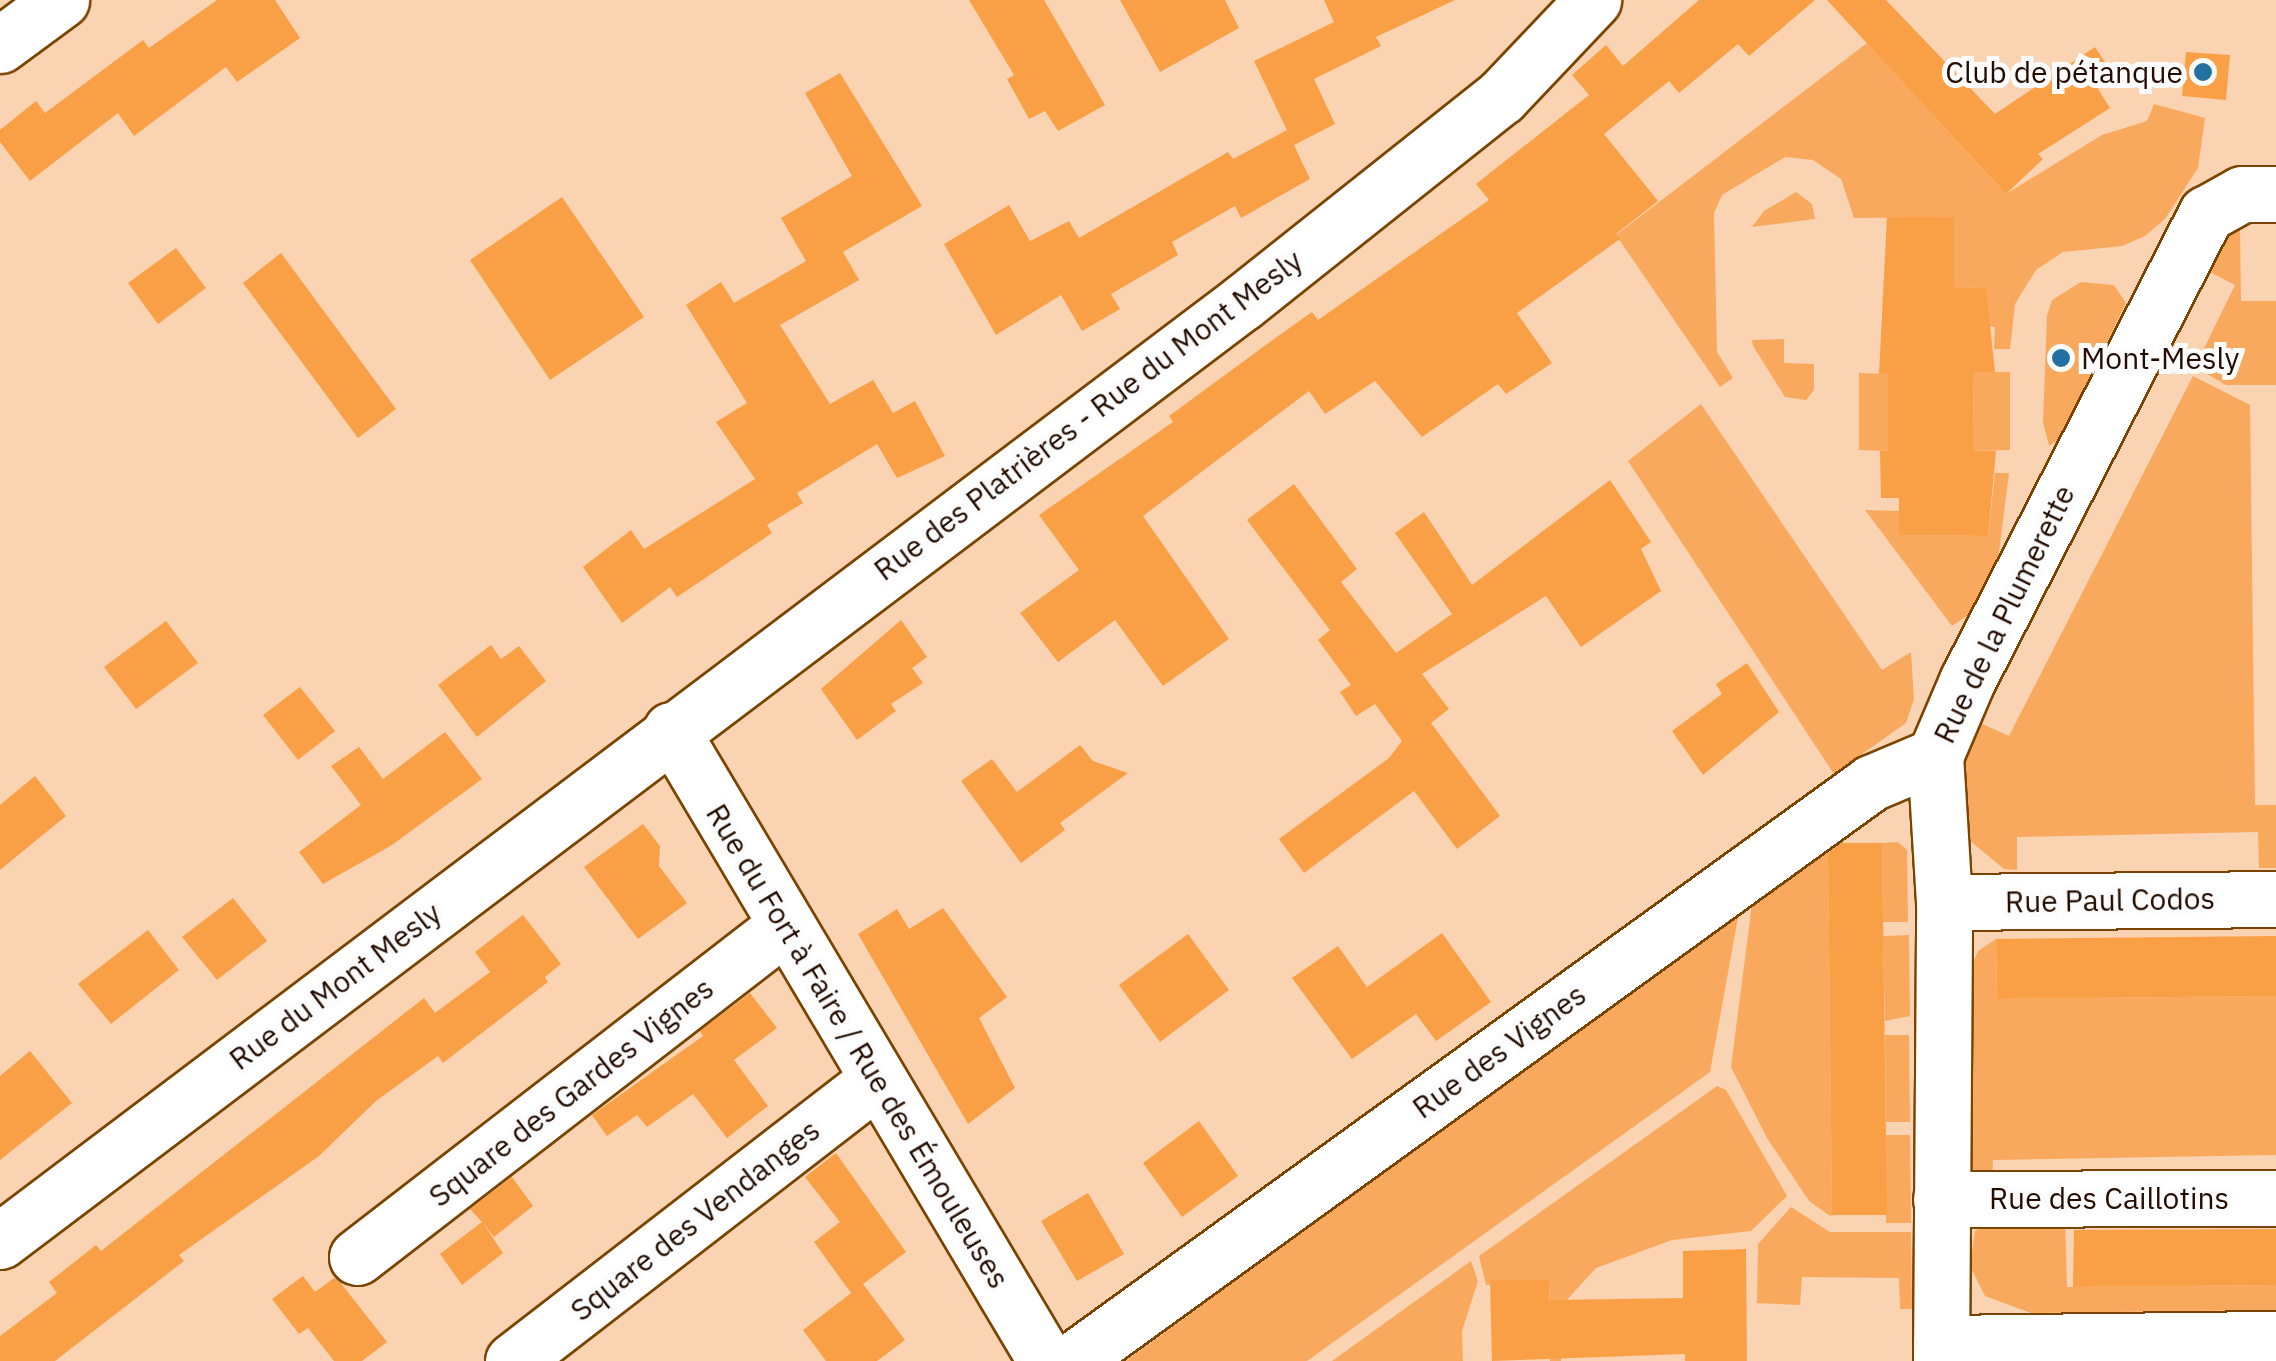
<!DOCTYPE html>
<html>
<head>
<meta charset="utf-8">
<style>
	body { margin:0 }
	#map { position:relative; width:2276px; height:1361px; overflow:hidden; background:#fad3b2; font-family:"IBM Plex Sans",sans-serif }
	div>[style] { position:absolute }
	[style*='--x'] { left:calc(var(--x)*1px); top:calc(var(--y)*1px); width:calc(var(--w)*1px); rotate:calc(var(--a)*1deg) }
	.green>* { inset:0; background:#f9a95e }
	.building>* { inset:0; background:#f9a046 }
	.roads { filter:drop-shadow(2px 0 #7a4400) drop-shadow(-2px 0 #7a4400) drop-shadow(0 2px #7a4400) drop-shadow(0 -2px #7a4400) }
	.minor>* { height:55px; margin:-27.5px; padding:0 27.5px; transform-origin:27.5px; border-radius:27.5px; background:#fff }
	.dots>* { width:28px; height:28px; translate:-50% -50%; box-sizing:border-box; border:5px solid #fcfcfc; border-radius:50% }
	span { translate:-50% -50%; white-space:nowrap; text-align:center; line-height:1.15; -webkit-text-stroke:10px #fcfcfc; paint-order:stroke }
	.poi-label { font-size:30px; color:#240d00 }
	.right { translate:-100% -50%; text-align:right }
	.left { translate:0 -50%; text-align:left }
	.street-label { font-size:30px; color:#240d00 }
</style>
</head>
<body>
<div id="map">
	<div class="green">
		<div style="clip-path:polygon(1867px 43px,2006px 194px,2102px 135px,2147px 121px,2154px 104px,2205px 118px,2198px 168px,2165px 219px,2145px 236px,2122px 246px,2063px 252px,2036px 270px,2015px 304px,2010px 349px,1994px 349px,1995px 327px,1986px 326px,1986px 288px,1954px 287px,1954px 217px,1854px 218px,1841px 179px,1813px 160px,1785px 157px,1722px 195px,1714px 213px,1717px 352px,1733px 378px,1720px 387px,1616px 235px)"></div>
		<div style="clip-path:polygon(1796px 192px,1812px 204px,1815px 219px,1752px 227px,1764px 211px)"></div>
		<div style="clip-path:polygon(2240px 230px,2241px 301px,2276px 301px,2276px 385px,2226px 385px,2195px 367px,2235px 285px,2204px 269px,2227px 231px)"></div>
		<div style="clip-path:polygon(2081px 282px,2114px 285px,2126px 303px,2060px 439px,2049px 446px,2043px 422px,2047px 315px,2052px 300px)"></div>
		<div style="clip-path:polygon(1784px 339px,1784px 363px,1814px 364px,1814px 390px,1806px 400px,1785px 397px,1753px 346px,1752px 340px)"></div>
		<div style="clip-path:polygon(1973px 372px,2010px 372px,2010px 450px,1974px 451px)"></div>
		<div style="clip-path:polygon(1859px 373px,1888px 374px,1888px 451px,1859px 450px)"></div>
		<div style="clip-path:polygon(2193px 376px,2250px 405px,2255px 805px,2276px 805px,2276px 868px,2259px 868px,2258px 832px,2017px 837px,2017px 870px,2004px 869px,1969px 840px,1963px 808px,1966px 747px,1976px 721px,2009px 736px)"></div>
		<div style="clip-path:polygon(1701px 404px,1882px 670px,1911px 652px,1914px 699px,1906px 723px,1834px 774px,1628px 461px)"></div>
		<div style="clip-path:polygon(1995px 473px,2009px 473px,1998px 560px,1971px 613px,1952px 626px,1865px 510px,1899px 511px,1899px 535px,1988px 536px)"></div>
		<div style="clip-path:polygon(1898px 842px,1907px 850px,1908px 922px,1883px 922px,1882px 843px)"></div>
		<div style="clip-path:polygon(1828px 849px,1832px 1215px,1830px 1216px,1809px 1201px,1767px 1138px,1731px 1067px,1752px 904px)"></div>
		<div style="clip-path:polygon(1739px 912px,1710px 1072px,1307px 1361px,1126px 1361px)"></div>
		<div style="clip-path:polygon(1909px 935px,1910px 1016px,1885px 1021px,1883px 936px)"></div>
		<div style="clip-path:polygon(1996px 939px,1997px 999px,2276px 996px,2276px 1155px,1993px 1160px,1992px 1183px,1975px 1175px,1970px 1170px,1968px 975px,1978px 951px)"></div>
		<div style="clip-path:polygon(1885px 1035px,1909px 1035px,1910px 1122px,1886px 1122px)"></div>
		<div style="clip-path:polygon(1717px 1086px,1726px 1090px,1787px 1196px,1751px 1231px,1672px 1240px,1596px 1268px,1565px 1302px,1561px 1361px,1550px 1361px,1549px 1280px,1486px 1285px,1479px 1256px)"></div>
		<div style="clip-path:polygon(1886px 1135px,1910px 1135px,1911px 1223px,1886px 1223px)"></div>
		<div style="clip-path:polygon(1791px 1207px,1830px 1232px,1911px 1232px,1912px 1309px,1900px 1309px,1899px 1278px,1802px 1277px,1800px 1305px,1757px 1303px,1758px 1244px)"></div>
		<div style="clip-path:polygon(2065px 1218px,2067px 1287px,2276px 1285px,2276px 1310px,2031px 1313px,1985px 1296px,1970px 1266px,1975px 1231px,1990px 1221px)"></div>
		<div style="clip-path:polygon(1471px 1261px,1478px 1281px,1462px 1331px,1463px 1361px,1332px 1361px)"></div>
	</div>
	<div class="building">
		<div style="clip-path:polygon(217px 0,275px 0,300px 38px,237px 82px,226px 67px,134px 136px,118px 113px,30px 181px,0 142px,0 130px,36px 101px,45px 113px,143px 40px,149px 48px)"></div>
		<div style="clip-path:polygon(969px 0,1044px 0,1105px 105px,1058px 131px,1045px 111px,1029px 119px,1007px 79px,1014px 75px)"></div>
		<div style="clip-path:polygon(1120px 0,1225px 0,1239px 28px,1160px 72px)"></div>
		<div style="clip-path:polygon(1324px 0,1455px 0,1376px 37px,1381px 46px,1314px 79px,1335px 124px,1294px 145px,1254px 61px,1334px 22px)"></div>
		<div style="clip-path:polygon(1699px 0,1815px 0,1749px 56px,1738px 44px,1679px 93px,1669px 81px,1604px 134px,1658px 201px,1616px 234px,1620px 239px,1517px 313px,1552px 363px,1506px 394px,1498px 384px,1422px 437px,1375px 381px,1325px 414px,1309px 391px,1143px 516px,1229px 639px,1163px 686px,1115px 620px,1058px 662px,1020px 613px,1079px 570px,1039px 515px,1173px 422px,1169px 416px,1274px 339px,1312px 312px,1318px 320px,1489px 200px,1476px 184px,1589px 95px,1572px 75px,1606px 45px,1623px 66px)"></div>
		<div style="clip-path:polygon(1827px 0,1886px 0,1995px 114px,2095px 47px,2111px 71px,2098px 89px,2110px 108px,2038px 154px,2043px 159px,2006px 194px)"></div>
		<div style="clip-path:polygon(2186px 52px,2230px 55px,2226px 100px,2182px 96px)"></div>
		<div style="clip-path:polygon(840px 73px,922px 206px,843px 252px,859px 280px,780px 325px,830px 404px,873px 380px,893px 413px,915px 401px,945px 456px,897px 478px,877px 444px,797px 493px,803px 503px,767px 525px,772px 533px,677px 597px,670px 587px,622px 623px,583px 567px,631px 530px,644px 549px,755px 479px,716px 422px,747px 403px,686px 305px,721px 282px,734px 303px,806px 261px,781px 218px,852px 176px,805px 93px)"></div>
		<div style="clip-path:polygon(1287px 130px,1310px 179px,1241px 218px,1235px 206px,1172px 242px,1178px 255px,1111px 294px,1120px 309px,1082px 331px,1061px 295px,996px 335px,944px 244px,1009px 205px,1030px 241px,1069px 221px,1079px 238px,1228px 152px,1233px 159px)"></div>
		<div style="clip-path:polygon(562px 197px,644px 317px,550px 380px,470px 260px)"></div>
		<div style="clip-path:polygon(1887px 217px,1954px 217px,1954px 287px,1986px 288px,1995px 372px,1973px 372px,1974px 451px,1996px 451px,1988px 536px,1899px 535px,1899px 498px,1881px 498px,1880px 451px,1888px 451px,1888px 374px,1879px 374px)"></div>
		<div style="clip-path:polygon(176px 248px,206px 288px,158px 324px,128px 283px)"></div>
		<div style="clip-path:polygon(281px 253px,396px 409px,358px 438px,243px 283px)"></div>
		<div style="clip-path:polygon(1610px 480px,1651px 542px,1641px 549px,1661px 591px,1581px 647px,1546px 596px,1422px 674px,1449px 709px,1431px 723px,1500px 816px,1457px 849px,1414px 791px,1304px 873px,1279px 839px,1389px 758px,1402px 741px,1375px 704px,1356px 716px,1340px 692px,1351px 685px,1318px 640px,1330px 630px,1247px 520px,1294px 484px,1357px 569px,1341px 582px,1396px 653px,1452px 614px,1395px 533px,1424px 512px,1472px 585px)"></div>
		<div style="clip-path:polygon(901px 620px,927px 657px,912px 668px,923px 683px,891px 704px,896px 711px,857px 740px,821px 689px)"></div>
		<div style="clip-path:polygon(166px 621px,198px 663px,136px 709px,104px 667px)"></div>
		<div style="clip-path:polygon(491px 645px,501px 659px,519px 646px,546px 681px,477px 737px,438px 685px)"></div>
		<div style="clip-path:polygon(1747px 663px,1779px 712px,1703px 775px,1672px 731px,1722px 694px,1716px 684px)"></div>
		<div style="clip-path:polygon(300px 687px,335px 731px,298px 760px,263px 715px)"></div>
		<div style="clip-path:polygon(445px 732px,482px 779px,392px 845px,323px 884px,299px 852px,361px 805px,331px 766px,359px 747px,383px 779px)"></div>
		<div style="clip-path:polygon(1080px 745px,1093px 761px,1128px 773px,1060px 823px,1065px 830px,1021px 863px,961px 781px,992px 759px,1017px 792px)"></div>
		<div style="clip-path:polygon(35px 776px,66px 816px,0 870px,0 805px)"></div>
		<div style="clip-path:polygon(643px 824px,660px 846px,659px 866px,687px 903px,638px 939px,584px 867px)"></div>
		<div style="clip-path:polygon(1841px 843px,1882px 843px,1887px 1215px,1832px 1215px,1828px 853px)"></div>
		<div style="clip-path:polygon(233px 898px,267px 941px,217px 980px,182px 937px)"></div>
		<div style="clip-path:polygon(943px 908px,1007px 997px,979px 1018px,1015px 1088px,968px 1124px,858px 934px,897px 909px,909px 929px)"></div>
		<div style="clip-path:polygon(523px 915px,561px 964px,545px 977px,548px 982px,443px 1063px,438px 1056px,376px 1101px,319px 1156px,179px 1255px,184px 1261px,55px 1361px,0 1361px,0 1336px,57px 1293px,49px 1282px,96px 1245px,101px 1251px,424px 998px,435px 1013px,490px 972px,475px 952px)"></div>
		<div style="clip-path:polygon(148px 930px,179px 970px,111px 1024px,78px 984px)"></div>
		<div style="clip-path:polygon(1442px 933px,1491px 1002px,1436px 1041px,1416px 1014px,1352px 1059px,1292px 978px,1338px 946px,1367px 987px)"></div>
		<div style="clip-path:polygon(1188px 934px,1229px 990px,1160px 1042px,1119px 985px)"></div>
		<div style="clip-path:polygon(2276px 936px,2276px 996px,1997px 999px,1996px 939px)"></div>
		<div style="clip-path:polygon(750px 993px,777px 1028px,734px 1060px,768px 1106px,727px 1138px,693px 1094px,647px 1127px,637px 1115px,607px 1136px,592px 1115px,703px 1036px,700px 1031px)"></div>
		<div style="clip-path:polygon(30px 1051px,72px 1103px,0 1160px,0 1076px)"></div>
		<div style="clip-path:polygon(1199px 1121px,1238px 1176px,1182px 1217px,1143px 1163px)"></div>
		<div style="clip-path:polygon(836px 1153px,906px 1252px,863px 1284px,905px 1340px,877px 1361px,826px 1361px,803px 1330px,859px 1287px,851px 1293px,814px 1242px,840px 1222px,805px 1177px)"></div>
		<div style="clip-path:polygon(512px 1177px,533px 1206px,494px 1237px,483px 1223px,503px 1253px,462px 1285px,440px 1254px,482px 1222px,470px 1209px)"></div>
		<div style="clip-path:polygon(1088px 1193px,1124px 1254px,1077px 1281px,1041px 1221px)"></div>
		<div style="clip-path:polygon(2276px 1229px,2276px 1285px,2073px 1287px,2074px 1230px)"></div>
		<div style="clip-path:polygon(1746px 1249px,1747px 1361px,1685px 1361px,1685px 1354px,1492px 1361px,1490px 1280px,1549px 1280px,1549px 1300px,1683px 1298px,1683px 1251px)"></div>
		<div style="clip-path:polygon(303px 1276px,315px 1292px,334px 1278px,340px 1282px,387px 1342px,362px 1361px,334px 1361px,308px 1328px,299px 1334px,272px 1299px)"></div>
	</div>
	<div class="roads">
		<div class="minor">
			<div style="--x:0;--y:45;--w:76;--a:-36.4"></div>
			<div style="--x:671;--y:730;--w:734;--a:59.28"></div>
			<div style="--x:1944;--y:902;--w:332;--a:-0.5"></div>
			<div style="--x:1941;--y:1199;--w:335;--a:-0.2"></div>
			<div style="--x:0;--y:1241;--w:1558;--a:-37.07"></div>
			<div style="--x:1243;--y:302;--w:330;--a:-38.5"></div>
			<div style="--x:1501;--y:97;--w:134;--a:-46.5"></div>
			<div style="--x:357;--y:1257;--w:541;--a:-37.72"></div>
			<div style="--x:1941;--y:1343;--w:335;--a:-0.7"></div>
			<div style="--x:513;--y:1361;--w:461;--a:-37.7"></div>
			<div style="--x:1072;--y:1361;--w:986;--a:-35.88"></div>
			<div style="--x:1871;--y:783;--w:69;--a:-22.9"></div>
			<div style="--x:1941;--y:1361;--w:459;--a:-89.6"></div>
			<div style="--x:1944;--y:902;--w:146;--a:-93.5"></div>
			<div style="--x:1935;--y:756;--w:82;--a:-66.9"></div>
			<div style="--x:1967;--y:681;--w:525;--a:-62.9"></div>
			<div style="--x:2206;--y:214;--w:41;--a:-29.1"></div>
			<div style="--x:2242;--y:194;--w:34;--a:0"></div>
		</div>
	</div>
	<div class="dots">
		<div style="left:2203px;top:72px;background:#2370a2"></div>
		<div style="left:2061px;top:358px;background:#2370a2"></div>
	</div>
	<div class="poi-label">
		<span class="right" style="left:2183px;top:72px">Club de pétanque</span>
		<span class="left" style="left:2081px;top:358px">Mont-Mesly</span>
	</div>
	<div class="street-label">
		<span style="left:1088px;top:415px;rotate:-37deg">Rue des Platrières - Rue du Mont Mesly</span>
		<span style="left:2004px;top:614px;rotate:-64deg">Rue de la Plumerette</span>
		<span style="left:2110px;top:900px;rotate:-1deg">Rue Paul Codos</span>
		<span style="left:335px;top:986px;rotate:-37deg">Rue du Mont Mesly</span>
		<span style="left:858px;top:1046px;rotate:59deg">Rue du Fort à Faire / Rue des Émouleuses</span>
		<span style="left:1499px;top:1051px;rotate:-36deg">Rue des Vignes</span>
		<span style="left:571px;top:1092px;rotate:-38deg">Square des Gardes Vignes</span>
		<span style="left:2109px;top:1198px">Rue des Caillotins</span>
		<span style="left:695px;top:1220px;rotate:-38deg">Square des Vendanges</span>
	</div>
</div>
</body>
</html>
